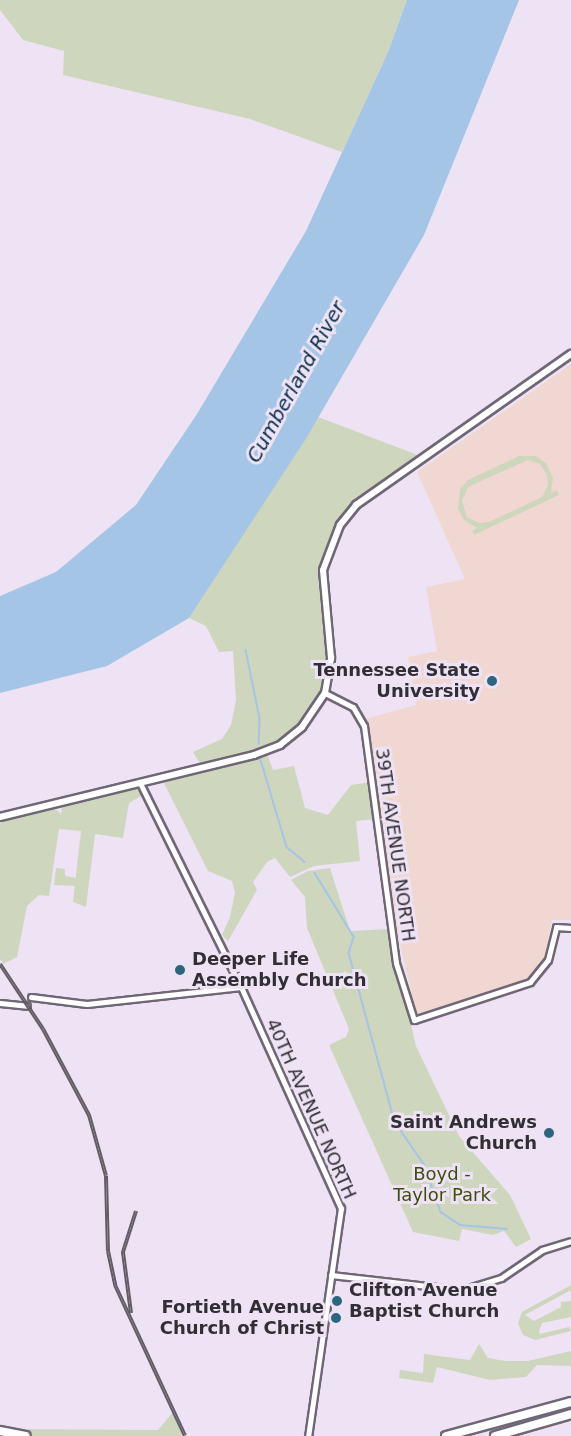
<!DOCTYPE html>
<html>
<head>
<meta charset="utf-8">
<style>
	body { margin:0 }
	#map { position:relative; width:571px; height:1436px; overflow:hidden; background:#ede3f4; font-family:"DejaVu Sans",sans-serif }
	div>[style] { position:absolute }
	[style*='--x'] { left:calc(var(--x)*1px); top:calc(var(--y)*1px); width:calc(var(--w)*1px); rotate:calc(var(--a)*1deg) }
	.education>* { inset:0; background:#f1d7d2 }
	.green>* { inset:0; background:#ced7bd }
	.water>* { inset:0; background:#a4c5e5 }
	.stream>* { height:1.5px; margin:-0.75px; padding:0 0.75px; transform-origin:0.75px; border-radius:0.75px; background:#a4c5e5 }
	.roads { filter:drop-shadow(2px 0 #706776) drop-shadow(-2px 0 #706776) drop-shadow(0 2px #706776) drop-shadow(0 -2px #706776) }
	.tertiary>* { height:5px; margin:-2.5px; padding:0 2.5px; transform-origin:2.5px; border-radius:2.5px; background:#fff }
	.secondary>* { height:6px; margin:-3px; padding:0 3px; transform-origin:3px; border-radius:3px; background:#fff }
	.motorway>* { height:8px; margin:-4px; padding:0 4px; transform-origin:4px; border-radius:4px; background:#fff }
	.rail>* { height:4px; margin-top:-2px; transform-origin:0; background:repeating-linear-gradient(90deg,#ede3f4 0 4.5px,#625d66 0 9px); box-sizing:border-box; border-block:2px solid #625d66 }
	.dots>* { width:16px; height:16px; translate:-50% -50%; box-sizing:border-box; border:3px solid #ede3f4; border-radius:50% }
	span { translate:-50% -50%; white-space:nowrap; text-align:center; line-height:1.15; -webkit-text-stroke:6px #ede3f4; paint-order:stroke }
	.poi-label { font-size:18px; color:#312e34; font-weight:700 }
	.right { translate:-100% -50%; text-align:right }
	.left { translate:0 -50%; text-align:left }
	.street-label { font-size:18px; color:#312e34 }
	.park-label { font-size:18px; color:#3f4e0d }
	.water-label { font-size:20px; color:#082e4e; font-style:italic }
</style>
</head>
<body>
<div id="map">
	<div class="education">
		<div style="clip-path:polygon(571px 364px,571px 920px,552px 920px,544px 961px,524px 981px,417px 1016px,394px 919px,365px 719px,416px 705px,408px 657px,437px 651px,426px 587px,465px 579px,417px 472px)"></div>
	</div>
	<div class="green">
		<div style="clip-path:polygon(0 0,407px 0,388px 52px,342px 152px,250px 119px,63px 75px,64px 51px,23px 40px,0 10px)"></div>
		<div style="clip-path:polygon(318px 417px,423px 457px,356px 505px,340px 525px,323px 570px,330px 642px,325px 693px,302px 727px,266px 751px,273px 770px,294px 766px,305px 808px,328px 815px,351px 785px,372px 782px,377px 819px,356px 821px,360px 861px,314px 866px,290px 877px,275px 858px,267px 862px,253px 882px,257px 890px,228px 941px,222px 935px,230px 917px,235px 893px,232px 881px,208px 871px,161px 777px,202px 767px,193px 752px,222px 739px,231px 725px,236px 700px,233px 651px,219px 652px,206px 626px,189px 618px)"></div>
		<div style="clip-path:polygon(evenodd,519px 456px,536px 456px,546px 463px,553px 478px,551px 493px,557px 490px,559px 495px,474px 535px,472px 531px,477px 528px,464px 520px,458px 509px,460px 489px,468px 480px,519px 456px,528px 460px,540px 464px,547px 475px,548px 485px,542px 497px,489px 522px,479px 523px,467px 517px,462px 501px,468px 487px,528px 460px)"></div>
		<div style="clip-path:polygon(140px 783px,146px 793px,129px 803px,123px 838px,95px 834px,86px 907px,73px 902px,81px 831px,59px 829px,49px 896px,39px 895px,27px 906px,17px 957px,4px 964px,0 959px,0 817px,51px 806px,61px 814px,63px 801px)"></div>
		<div style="clip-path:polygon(56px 868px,65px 869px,65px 876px,76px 878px,76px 886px,54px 885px)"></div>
		<div style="clip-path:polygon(330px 868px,350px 931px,389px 929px,416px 1046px,459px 1136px,510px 1195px,531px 1239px,516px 1247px,504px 1231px,493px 1235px,462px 1229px,459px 1241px,413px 1232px,329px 1045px,346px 1037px,349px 1029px,307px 928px,305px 897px,291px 880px,308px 871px)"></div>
		<div style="clip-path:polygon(571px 1285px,571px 1290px,525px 1315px,534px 1321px,561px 1307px,561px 1302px,571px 1301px,571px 1317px,542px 1323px,539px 1331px,540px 1334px,569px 1327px,571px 1331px,535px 1340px,523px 1335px,518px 1323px,522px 1312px)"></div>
		<div style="clip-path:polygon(479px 1344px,488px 1358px,505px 1361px,528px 1361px,571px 1351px,571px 1366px,537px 1365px,526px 1377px,490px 1380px,437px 1367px,433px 1383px,399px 1378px,400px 1370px,423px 1373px,424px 1354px,470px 1360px)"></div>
		<div style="clip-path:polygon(173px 1412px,182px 1436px,0 1436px,3px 1429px,158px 1430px)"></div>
	</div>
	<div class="water">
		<div style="clip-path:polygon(407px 0,519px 0,424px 235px,307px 437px,189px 618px,107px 666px,0 693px,0 596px,56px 572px,136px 505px,197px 414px,306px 231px,388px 52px)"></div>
	</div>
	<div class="stream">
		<div style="--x:246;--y:650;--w:70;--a:78.5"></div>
		<div style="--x:260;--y:719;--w:25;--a:92"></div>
		<div style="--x:261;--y:760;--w:91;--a:73.4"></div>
		<div style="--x:287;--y:847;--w:23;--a:40"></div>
		<div style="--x:315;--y:873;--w:75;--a:58.6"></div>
		<div style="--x:354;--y:937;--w:17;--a:107"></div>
		<div style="--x:349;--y:953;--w:175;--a:74.8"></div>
		<div style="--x:395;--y:1122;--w:51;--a:55.4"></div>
		<div style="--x:424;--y:1164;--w:51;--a:70.5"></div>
		<div style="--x:441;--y:1212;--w:23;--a:34"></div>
		<div style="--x:460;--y:1225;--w:47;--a:4.9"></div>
	</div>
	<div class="roads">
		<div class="tertiary">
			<div style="--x:325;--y:693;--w:31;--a:27"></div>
			<div style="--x:353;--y:707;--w:22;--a:60"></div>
			<div style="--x:364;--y:726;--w:239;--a:82.3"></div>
			<div style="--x:396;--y:963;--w:60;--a:72.5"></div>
			<div style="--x:414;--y:1020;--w:122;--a:-18.1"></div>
			<div style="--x:530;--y:982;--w:28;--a:-51"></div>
			<div style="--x:548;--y:960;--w:34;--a:-76"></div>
			<div style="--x:556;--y:927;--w:15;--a:4"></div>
			<div style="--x:140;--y:783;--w:228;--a:63.7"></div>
			<div style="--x:241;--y:987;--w:243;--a:65.7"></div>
			<div style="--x:341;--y:1208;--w:230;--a:98.2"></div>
			<div style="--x:31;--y:997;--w:56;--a:7.1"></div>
			<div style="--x:87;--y:1004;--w:155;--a:-6.3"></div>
			<div style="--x:0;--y:1003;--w:27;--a:6"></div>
			<div style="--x:331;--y:1275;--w:132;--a:6.5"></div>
			<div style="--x:462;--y:1290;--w:41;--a:-17.1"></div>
			<div style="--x:501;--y:1278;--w:50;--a:-34.3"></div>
			<div style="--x:542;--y:1250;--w:30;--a:-17"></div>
		</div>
		<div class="secondary">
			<div style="--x:0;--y:817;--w:261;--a:-13.7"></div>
			<div style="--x:254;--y:755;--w:28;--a:-21"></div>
			<div style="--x:280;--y:745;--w:28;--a:-39"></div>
			<div style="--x:302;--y:727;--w:41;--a:-55.9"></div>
			<div style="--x:325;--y:693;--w:36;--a:-80"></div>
			<div style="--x:331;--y:658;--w:88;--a:-95.2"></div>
			<div style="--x:323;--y:570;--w:48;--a:-69.3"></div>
			<div style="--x:340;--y:525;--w:26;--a:-51"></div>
			<div style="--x:356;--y:505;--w:263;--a:-35.1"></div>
		</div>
		<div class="motorway">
			<div style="--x:0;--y:1431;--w:26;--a:11"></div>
			<div style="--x:446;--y:1436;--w:130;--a:-15.2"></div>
			<div style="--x:495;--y:1436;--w:79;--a:-16.1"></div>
		</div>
	</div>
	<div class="rail">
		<div style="--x:0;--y:964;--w:78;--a:56.5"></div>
		<div style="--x:43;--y:1029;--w:98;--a:61.9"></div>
		<div style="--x:89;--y:1115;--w:63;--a:74.4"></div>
		<div style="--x:106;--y:1176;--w:75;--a:88.5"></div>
		<div style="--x:108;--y:1251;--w:35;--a:78"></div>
		<div style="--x:115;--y:1285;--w:166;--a:65.1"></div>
		<div style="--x:131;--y:1313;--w:62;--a:-97.5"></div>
		<div style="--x:123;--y:1252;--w:43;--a:-72.4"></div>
	</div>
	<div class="dots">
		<div style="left:492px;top:681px;background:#2c667e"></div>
		<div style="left:180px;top:970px;background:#2c667e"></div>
		<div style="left:549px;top:1133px;background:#2c667e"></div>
		<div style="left:337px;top:1301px;background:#2c667e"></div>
		<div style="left:336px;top:1318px;background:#2c667e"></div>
	</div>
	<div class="poi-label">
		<span class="right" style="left:480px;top:681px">Tennessee State<br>University</span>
		<span class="left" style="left:192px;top:970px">Deeper Life<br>Assembly Church</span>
		<span class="right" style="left:537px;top:1133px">Saint Andrews<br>Church</span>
		<span class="left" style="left:349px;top:1301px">Clifton Avenue<br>Baptist Church</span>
		<span class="right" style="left:324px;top:1318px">Fortieth Avenue<br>Church of Christ</span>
	</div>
	<div class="street-label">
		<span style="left:395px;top:845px;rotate:82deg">39TH AVENUE NORTH</span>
		<span style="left:311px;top:1109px;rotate:66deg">40TH AVENUE NORTH</span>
	</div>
	<div class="park-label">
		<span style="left:442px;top:1185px">Boyd -<br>Taylor Park</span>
	</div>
	<div class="water-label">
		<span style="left:296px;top:382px;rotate:-61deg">Cumberland River</span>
	</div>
</div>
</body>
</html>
